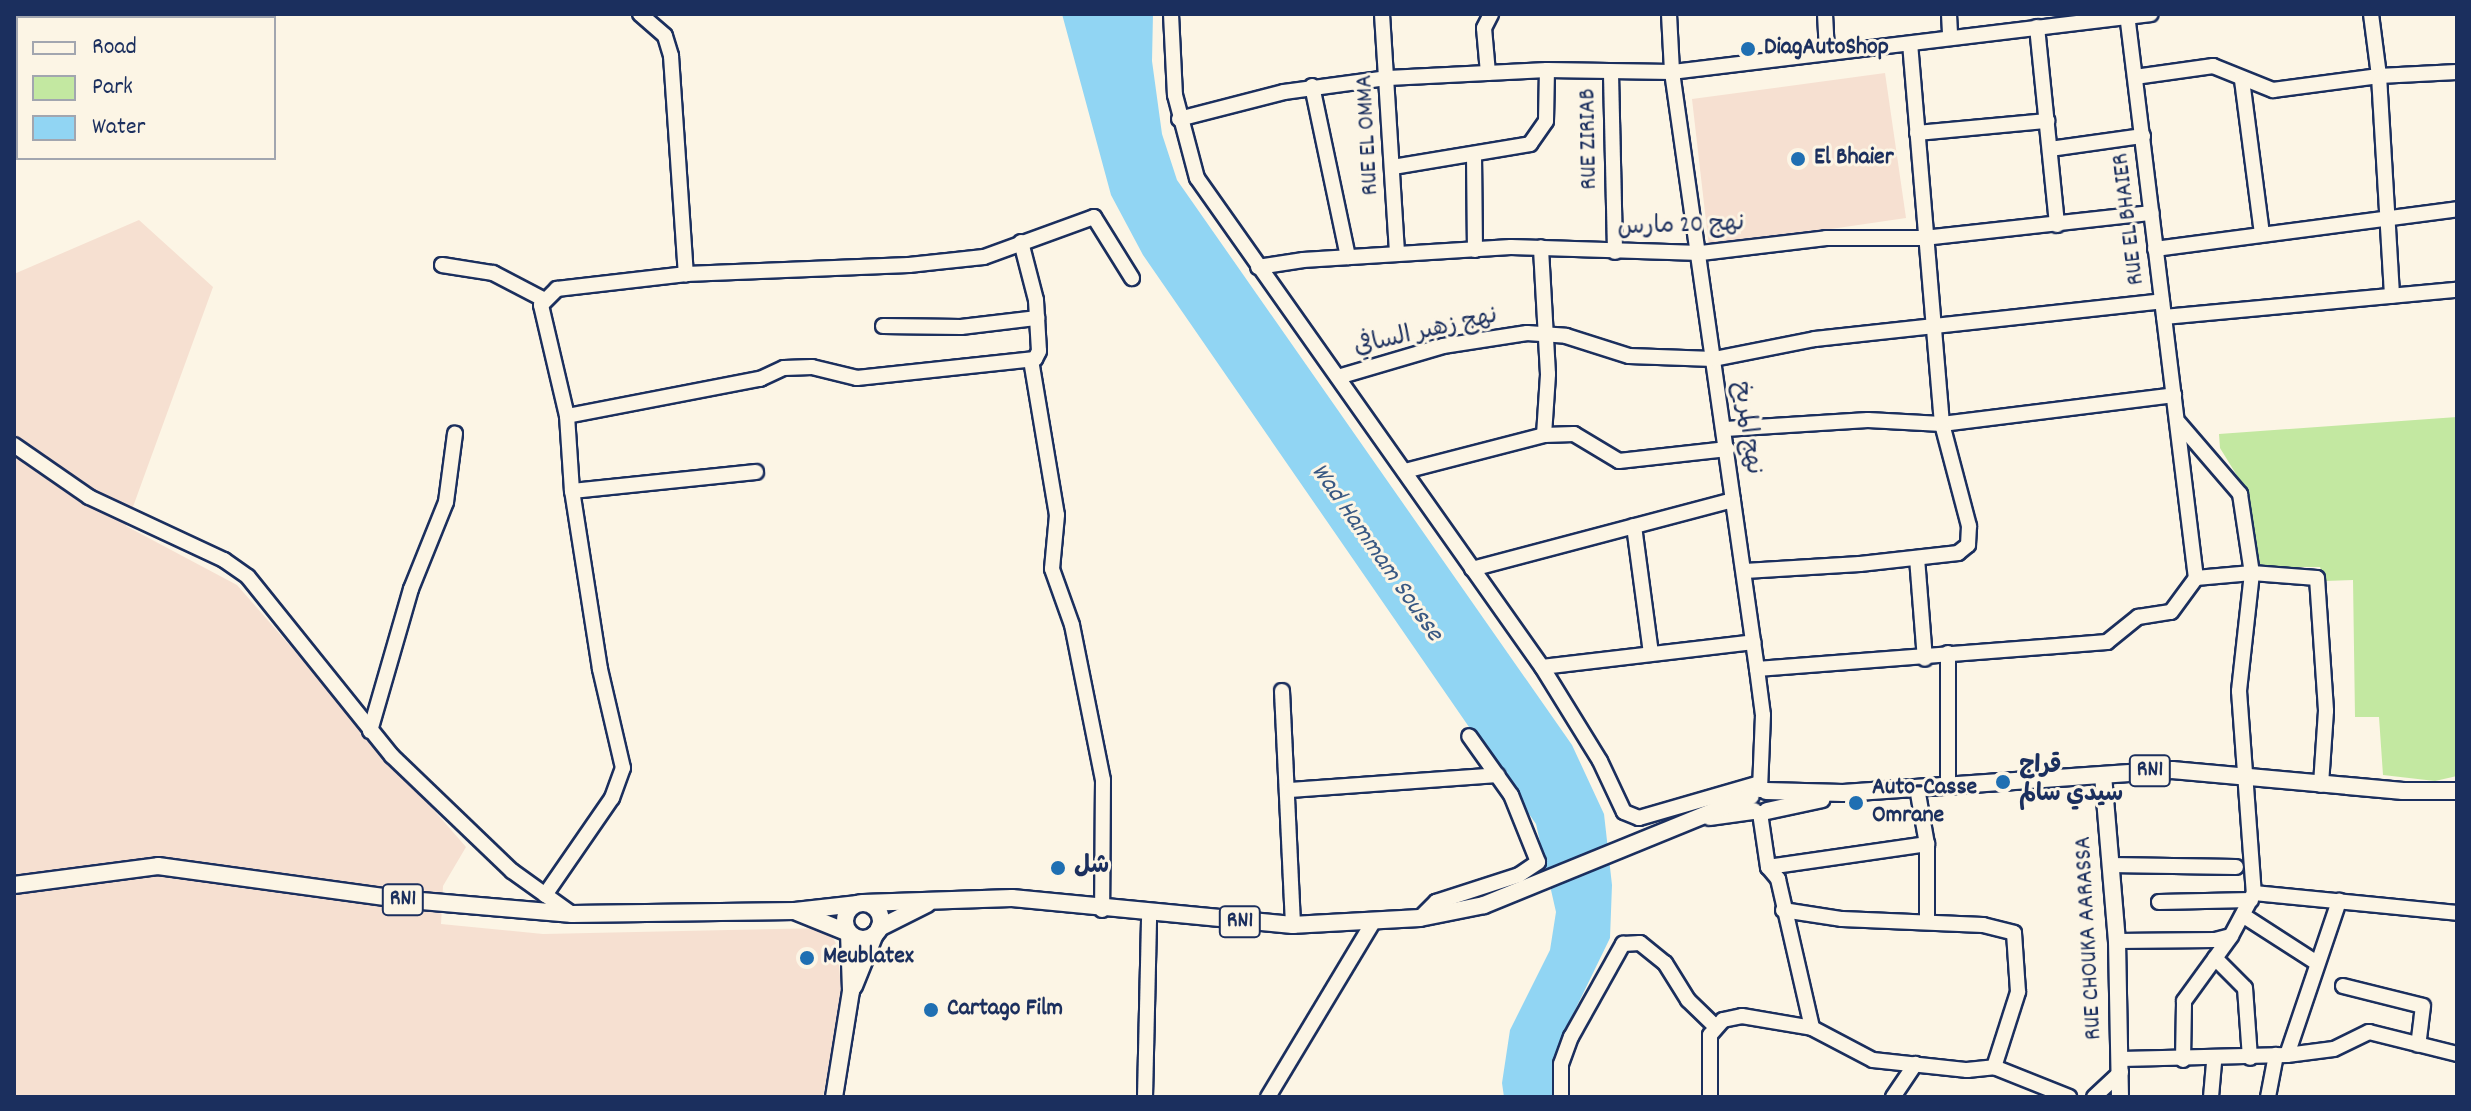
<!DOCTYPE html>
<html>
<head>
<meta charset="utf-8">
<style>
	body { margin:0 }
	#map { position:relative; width:2471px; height:1111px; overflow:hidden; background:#fcf5e5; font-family:Dekko,"Playpen Sans Arabic",sans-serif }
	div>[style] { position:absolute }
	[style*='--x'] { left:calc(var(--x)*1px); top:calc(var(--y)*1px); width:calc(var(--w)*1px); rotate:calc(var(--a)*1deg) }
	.built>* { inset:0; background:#f6e0d1 }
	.green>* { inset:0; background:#c3e8a1 }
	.water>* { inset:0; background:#91d5f3 }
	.roads { filter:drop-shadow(2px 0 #1b2f5e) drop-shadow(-2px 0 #1b2f5e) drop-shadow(0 2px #1b2f5e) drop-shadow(0 -2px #1b2f5e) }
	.minor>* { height:14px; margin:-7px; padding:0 7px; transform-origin:7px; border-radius:7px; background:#fcf5e5 }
	.major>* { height:16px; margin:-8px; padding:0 8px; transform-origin:8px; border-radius:8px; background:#fcf5e5 }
	.major>.ring { margin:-8px; padding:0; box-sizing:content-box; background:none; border:16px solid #fcf5e5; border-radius:50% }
	.dots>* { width:22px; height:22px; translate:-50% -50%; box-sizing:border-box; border:4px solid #fcf5e5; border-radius:50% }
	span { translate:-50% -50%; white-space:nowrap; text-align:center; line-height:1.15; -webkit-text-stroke:6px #fcf5e5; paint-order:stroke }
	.shield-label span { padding:2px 6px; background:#fcf5e5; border:2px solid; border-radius:6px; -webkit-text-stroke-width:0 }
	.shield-label { font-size:22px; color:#1b2f5e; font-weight:700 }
	.poi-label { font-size:24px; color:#1b2f5e; font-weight:700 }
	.left { translate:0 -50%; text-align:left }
	.street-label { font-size:24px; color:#1b2f5e }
	.water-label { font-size:26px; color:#385883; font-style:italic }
	.frame { position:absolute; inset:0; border:16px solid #1b2f5e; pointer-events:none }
	.legend { position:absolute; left:16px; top:16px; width:260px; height:144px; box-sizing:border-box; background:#fcf5e5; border:2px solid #a2a6af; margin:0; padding:10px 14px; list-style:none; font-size:24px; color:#1b2f5e }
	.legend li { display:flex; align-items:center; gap:16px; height:40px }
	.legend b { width:40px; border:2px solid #a2a6af }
</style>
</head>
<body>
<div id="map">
	<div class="built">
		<div style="clip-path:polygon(1885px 73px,1906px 218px,1709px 247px,1692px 99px)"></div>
		<div style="clip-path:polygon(139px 220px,213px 287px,126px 526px,237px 585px,466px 847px,443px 886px,441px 924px,543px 934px,827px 928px,837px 945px,842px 997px,823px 1097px,14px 1097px,14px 274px)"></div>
	</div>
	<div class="green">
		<div style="clip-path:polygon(2457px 417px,2457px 776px,2435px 781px,2383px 775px,2379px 717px,2355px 717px,2353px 580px,2325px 581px,2320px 567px,2260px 567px,2244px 487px,2220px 448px,2219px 434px)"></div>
	</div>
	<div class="water">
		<div style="clip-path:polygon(1062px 14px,1153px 14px,1152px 61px,1162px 134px,1177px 180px,1572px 745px,1604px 814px,1612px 885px,1610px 938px,1560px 1041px,1553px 1097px,1504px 1097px,1502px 1083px,1510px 1030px,1550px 950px,1556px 912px,1536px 824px,1143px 255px,1111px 195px)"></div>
	</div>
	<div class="roads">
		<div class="minor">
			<div style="--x:640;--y:14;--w:33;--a:41"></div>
			<div style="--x:665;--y:36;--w:21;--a:73"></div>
			<div style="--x:671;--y:56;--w:219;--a:86.1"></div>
			<div style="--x:686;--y:274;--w:223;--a:-2.3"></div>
			<div style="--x:909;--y:265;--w:75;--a:-6.1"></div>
			<div style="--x:984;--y:257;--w:117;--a:-20"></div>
			<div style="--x:1094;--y:217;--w:72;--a:58.1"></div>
			<div style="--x:1171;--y:14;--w:81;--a:87.2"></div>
			<div style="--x:1175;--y:95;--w:86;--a:75.2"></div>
			<div style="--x:1197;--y:178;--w:598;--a:54.8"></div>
			<div style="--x:1542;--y:667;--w:110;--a:58.3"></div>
			<div style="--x:1600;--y:761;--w:56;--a:64.8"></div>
			<div style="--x:1624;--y:812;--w:16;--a:22"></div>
			<div style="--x:1639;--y:818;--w:126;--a:-16.1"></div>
			<div style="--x:1382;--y:14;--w:240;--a:86.4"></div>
			<div style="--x:1669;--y:14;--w:58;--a:87"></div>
			<div style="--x:1672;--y:72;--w:603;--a:81.9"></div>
			<div style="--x:1757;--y:669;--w:46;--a:82.6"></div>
			<div style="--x:1763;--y:715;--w:75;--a:92.3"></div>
			<div style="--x:1825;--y:14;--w:36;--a:87"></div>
			<div style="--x:1949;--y:14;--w:22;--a:87"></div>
			<div style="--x:2127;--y:14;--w:568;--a:83.03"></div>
			<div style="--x:2196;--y:578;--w:56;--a:-5.1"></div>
			<div style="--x:2252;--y:573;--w:65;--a:4.4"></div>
			<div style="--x:2317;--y:578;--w:133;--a:86.1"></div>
			<div style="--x:2326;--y:711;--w:74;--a:93.9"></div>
			<div style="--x:2371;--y:14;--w:63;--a:82.6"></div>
			<div style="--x:2379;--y:76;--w:78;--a:-2.9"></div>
			<div style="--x:2037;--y:27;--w:199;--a:84.2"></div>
			<div style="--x:1488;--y:73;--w:45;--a:-95.1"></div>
			<div style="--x:1484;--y:28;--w:16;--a:-63"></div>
			<div style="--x:1611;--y:74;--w:178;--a:88.7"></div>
			<div style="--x:2135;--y:77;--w:79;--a:-8"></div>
			<div style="--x:2213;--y:66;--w:65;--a:21.8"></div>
			<div style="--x:2273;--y:90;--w:107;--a:-7.5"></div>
			<div style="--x:2379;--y:76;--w:220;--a:86.6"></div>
			<div style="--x:2242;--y:80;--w:155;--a:82.6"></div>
			<div style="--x:1312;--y:86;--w:175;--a:78.1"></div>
			<div style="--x:1179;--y:119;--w:108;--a:-14.4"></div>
			<div style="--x:1284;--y:92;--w:105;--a:-7.7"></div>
			<div style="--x:1388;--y:78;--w:159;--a:-2.9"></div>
			<div style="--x:1547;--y:70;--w:125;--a:0.9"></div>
			<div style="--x:1672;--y:72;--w:482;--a:-6.9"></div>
			<div style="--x:1917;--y:133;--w:131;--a:-5.3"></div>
			<div style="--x:2050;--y:149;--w:94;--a:-8"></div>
			<div style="--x:1474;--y:155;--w:95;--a:89.4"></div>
			<div style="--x:1393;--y:167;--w:139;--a:-9.5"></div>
			<div style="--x:1530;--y:144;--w:28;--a:-55"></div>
			<div style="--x:1546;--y:121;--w:51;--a:-88.9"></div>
			<div style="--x:2155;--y:249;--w:305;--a:-7.5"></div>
			<div style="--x:442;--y:265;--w:52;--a:8.9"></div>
			<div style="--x:493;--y:273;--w:56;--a:27.5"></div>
			<div style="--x:1258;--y:267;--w:46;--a:-8.8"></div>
			<div style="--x:1303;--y:260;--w:208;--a:-3.6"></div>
			<div style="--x:1511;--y:247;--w:190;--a:1.8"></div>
			<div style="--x:1701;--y:253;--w:126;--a:-6.8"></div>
			<div style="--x:1826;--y:238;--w:98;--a:0"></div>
			<div style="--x:1924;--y:238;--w:229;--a:-6.3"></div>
			<div style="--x:2164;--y:317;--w:294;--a:-5.3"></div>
			<div style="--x:883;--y:326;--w:78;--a:0.7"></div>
			<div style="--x:961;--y:327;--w:77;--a:-6.8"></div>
			<div style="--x:1031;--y:360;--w:157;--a:80.5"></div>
			<div style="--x:1057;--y:515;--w:54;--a:95.3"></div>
			<div style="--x:1052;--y:569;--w:59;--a:70.3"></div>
			<div style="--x:1072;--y:625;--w:158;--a:78.7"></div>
			<div style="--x:1103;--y:780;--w:130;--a:90.4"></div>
			<div style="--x:1338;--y:377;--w:109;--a:-16.4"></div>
			<div style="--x:1443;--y:346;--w:85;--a:-8.8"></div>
			<div style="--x:1527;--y:333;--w:39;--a:4"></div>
			<div style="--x:1566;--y:336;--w:66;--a:17.6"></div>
			<div style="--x:1629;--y:356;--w:85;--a:2"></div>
			<div style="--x:1714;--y:359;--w:103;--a:-11.2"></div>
			<div style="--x:1815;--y:339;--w:349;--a:-6.2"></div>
			<div style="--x:567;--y:416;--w:197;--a:-10.9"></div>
			<div style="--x:760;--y:379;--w:26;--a:-25"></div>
			<div style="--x:784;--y:368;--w:28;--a:-2"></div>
			<div style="--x:812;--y:367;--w:46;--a:13.7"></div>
			<div style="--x:857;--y:378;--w:179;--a:-6.1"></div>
			<div style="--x:1035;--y:359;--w:9;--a:-63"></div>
			<div style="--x:1039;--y:351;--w:51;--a:-93.4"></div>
			<div style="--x:1036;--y:300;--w:60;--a:-104.5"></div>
			<div style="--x:2179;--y:423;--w:94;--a:49.3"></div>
			<div style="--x:2240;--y:494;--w:80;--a:81.4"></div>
			<div style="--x:2252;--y:573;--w:119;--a:96.3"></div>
			<div style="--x:2239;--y:691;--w:203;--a:85.8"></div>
			<div style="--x:1725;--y:429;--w:143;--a:-3.6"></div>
			<div style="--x:1868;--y:420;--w:74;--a:3.1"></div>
			<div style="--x:1942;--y:424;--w:234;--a:-7.1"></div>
			<div style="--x:1544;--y:435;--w:30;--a:-2"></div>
			<div style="--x:1574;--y:434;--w:52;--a:31"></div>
			<div style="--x:1619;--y:461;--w:109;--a:-6.3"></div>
			<div style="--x:14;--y:445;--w:91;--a:34.7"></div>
			<div style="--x:89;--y:497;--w:149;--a:25"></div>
			<div style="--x:224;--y:560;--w:29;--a:35"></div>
			<div style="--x:248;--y:577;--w:230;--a:51.2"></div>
			<div style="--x:392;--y:756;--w:166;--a:43.8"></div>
			<div style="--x:512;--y:871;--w:74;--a:35.6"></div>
			<div style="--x:1405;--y:471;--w:144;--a:-14.5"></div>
			<div style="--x:1544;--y:435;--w:61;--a:-86.2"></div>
			<div style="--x:1548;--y:374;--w:127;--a:-93.2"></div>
			<div style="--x:572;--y:491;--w:185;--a:-5.9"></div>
			<div style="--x:1634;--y:526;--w:128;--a:82.4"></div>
			<div style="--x:1917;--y:558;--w:101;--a:85.5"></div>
			<div style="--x:1472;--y:569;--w:270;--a:-14.8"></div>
			<div style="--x:1745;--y:571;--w:115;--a:-3.5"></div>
			<div style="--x:1860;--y:564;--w:99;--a:-6.4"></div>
			<div style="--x:1958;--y:553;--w:13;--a:-39"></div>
			<div style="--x:1968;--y:545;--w:19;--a:-87"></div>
			<div style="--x:1969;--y:526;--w:106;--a:-104.8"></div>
			<div style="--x:1942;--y:424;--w:381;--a:-94.8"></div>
			<div style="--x:1542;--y:667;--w:213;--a:-6.7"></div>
			<div style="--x:1757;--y:669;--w:351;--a:-4.4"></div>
			<div style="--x:2107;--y:642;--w:40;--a:-39"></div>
			<div style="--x:2138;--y:617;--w:33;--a:-9"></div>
			<div style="--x:2171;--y:612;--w:42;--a:-53.7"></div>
			<div style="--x:1282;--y:691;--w:234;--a:87.3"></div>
			<div style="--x:370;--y:731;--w:148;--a:-73.9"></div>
			<div style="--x:411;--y:589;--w:94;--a:-68.1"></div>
			<div style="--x:446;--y:502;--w:69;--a:-82.5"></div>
			<div style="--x:1948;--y:786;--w:133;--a:-90"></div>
			<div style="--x:1917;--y:788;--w:57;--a:79.9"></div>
			<div style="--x:1927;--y:844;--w:76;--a:90"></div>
			<div style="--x:1290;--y:790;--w:208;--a:-4.1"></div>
			<div style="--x:1760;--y:813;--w:55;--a:81.6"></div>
			<div style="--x:1768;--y:867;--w:16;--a:50"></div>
			<div style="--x:1778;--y:879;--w:153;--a:77.1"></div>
			<div style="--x:2110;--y:865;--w:126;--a:0.9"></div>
			<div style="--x:1768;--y:867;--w:161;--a:-8.2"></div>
			<div style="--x:545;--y:895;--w:118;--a:-55.4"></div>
			<div style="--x:612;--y:798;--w:32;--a:-70"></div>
			<div style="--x:623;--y:768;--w:102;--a:-103.1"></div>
			<div style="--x:600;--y:669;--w:180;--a:-98.9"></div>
			<div style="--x:572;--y:491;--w:75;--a:-93.8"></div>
			<div style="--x:567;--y:416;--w:114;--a:-103.2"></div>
			<div style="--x:541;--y:305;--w:23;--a:-45"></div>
			<div style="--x:557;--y:289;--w:130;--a:-6.6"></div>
			<div style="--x:2159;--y:902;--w:92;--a:-1.2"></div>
			<div style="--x:1783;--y:910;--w:60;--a:8.7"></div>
			<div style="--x:1842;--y:919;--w:141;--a:2.4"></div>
			<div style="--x:1983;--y:925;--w:32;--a:14"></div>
			<div style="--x:2014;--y:933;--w:59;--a:86.1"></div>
			<div style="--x:2018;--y:992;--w:79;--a:107.7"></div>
			<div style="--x:2244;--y:916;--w:87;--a:32.8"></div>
			<div style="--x:1420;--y:918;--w:23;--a:-45"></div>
			<div style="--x:1436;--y:902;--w:87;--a:-18"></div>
			<div style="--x:1519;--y:875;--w:23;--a:-34"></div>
			<div style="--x:1538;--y:862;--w:72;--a:-111.9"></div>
			<div style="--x:1511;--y:795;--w:72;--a:-125.4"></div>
			<div style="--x:2117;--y:941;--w:98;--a:-0.6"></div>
			<div style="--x:2215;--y:940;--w:16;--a:-14"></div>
			<div style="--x:2231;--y:936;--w:49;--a:-61.9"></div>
			<div style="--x:2254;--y:893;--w:204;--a:5.6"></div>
			<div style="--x:2215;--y:958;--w:42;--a:45"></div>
			<div style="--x:2245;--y:988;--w:70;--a:85.9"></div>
			<div style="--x:2343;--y:986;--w:82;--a:14"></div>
			<div style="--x:2423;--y:1006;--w:39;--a:97"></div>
			<div style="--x:2287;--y:1055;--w:163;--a:-71.3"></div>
			<div style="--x:2121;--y:1059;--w:166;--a:-1.4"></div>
			<div style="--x:2287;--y:1055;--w:47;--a:-7.3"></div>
			<div style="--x:2334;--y:1049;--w:39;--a:-26"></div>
			<div style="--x:2369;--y:1032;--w:91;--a:14"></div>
			<div style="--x:2183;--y:1060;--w:59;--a:-89"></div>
			<div style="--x:2184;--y:1001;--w:80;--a:-54.1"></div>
			<div style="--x:1145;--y:1097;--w:183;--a:-88.7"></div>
			<div style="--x:1268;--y:1097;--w:204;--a:-59"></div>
			<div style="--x:1561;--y:1097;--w:33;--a:-90"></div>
			<div style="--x:1561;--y:1064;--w:29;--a:-70"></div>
			<div style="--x:1571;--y:1037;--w:107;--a:-60.8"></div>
			<div style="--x:1623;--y:944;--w:17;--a:-3"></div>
			<div style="--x:1640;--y:943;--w:32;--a:39"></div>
			<div style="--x:1665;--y:963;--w:44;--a:58.1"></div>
			<div style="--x:1688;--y:1000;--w:37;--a:44"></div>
			<div style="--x:1710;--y:1097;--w:62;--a:-90"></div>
			<div style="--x:1710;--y:1035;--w:20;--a:-49"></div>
			<div style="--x:1723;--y:1020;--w:19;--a:-12"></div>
			<div style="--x:1742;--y:1016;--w:71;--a:9.7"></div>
			<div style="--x:1812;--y:1028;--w:69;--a:27.7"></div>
			<div style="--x:1873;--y:1060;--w:95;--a:6.1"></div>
			<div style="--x:1967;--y:1070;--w:27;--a:-6"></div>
			<div style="--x:1994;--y:1067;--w:81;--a:21.8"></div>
			<div style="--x:1893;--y:1097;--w:40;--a:-56"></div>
			<div style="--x:2094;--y:1097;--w:37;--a:-43"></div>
			<div style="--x:2211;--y:1097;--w:36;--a:-85"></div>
			<div style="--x:2268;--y:1097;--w:43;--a:-79.2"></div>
		</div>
		<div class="major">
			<div style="--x:2103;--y:775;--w:167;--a:85.2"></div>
			<div style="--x:2117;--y:941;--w:156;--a:88.9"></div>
			<div style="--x:1766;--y:791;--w:77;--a:1.5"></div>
			<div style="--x:1843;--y:793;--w:330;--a:-4"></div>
			<div style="--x:2172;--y:770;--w:232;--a:5.2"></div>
			<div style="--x:2403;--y:791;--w:54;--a:0"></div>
			<div style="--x:1767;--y:811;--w:56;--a:-12.3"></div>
			<div style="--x:1710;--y:817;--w:44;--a:-7.8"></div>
			<div style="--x:14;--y:885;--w:145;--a:-7.5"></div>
			<div style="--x:158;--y:866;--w:242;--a:7.8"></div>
			<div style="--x:398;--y:899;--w:175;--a:4.9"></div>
			<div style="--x:572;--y:914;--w:223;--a:-0.8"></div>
			<div style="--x:795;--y:911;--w:61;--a:-6.5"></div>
			<div class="ring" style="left:845px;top:903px;width:20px;height:20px"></div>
			<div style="--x:863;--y:903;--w:149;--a:-1.9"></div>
			<div style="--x:1012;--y:898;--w:282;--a:5.5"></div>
			<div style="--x:1293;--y:925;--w:127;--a:-3.2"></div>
			<div style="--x:1420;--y:918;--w:65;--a:-11.5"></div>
			<div style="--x:1484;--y:905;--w:288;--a:-22.2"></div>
			<div style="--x:797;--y:912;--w:56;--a:22"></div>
			<div style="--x:849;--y:933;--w:58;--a:88"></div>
			<div style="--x:851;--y:991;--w:107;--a:99.1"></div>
			<div style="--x:879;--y:928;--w:54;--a:-26.6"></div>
			<div style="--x:854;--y:986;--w:56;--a:-68"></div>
		</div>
	</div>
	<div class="dots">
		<div style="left:1748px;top:49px;background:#1f6fb2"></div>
		<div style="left:1798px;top:159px;background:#1f6fb2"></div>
		<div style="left:2003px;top:782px;background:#1f6fb2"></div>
		<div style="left:1856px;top:803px;background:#1f6fb2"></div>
		<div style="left:1058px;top:868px;background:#1f6fb2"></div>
		<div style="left:807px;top:958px;background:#1f6fb2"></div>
		<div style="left:931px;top:1010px;background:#1f6fb2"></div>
	</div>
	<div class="shield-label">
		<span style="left:2150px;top:771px">RN1</span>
		<span style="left:403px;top:900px">RN1</span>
		<span style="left:1240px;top:922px">RN1</span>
	</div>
	<div class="poi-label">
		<span class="left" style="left:1764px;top:49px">DiagAutoShop</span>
		<span class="left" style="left:1814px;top:159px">El Bhaier</span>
		<span class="left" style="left:2019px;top:782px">قراج<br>سيدي سالم</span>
		<span class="left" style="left:1872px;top:803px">Auto-Casse<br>Omrane</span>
		<span class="left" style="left:1074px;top:868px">شل</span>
		<span class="left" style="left:823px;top:958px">Meublatex</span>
		<span class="left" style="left:947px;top:1010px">Cartago Film</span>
	</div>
	<div class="street-label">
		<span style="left:1369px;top:135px;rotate:-93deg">RUE EL OMMA</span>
		<span style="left:1590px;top:139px;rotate:-91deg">RUE ZIRIAB</span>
		<span style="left:2130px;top:219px;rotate:-97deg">RUE EL BHAIER</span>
		<span style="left:1681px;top:227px;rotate:-2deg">نهج 20 مارس</span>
		<span style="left:1426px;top:333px;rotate:-13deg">نهج زهير السافي</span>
		<span style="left:1746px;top:428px;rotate:82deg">نهج المريخ</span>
		<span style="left:2090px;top:938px;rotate:-93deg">RUE CHOUKA AARASSA</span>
	</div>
	<div class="water-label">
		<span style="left:1376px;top:553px;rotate:55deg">Wad Hammam Sousse</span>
	</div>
	<div class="frame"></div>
	<ul class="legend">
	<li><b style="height:10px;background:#fcf5e5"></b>Road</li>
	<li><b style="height:22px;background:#c3e8a1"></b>Park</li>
	<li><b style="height:22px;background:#91d5f3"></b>Water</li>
	</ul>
</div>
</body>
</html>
